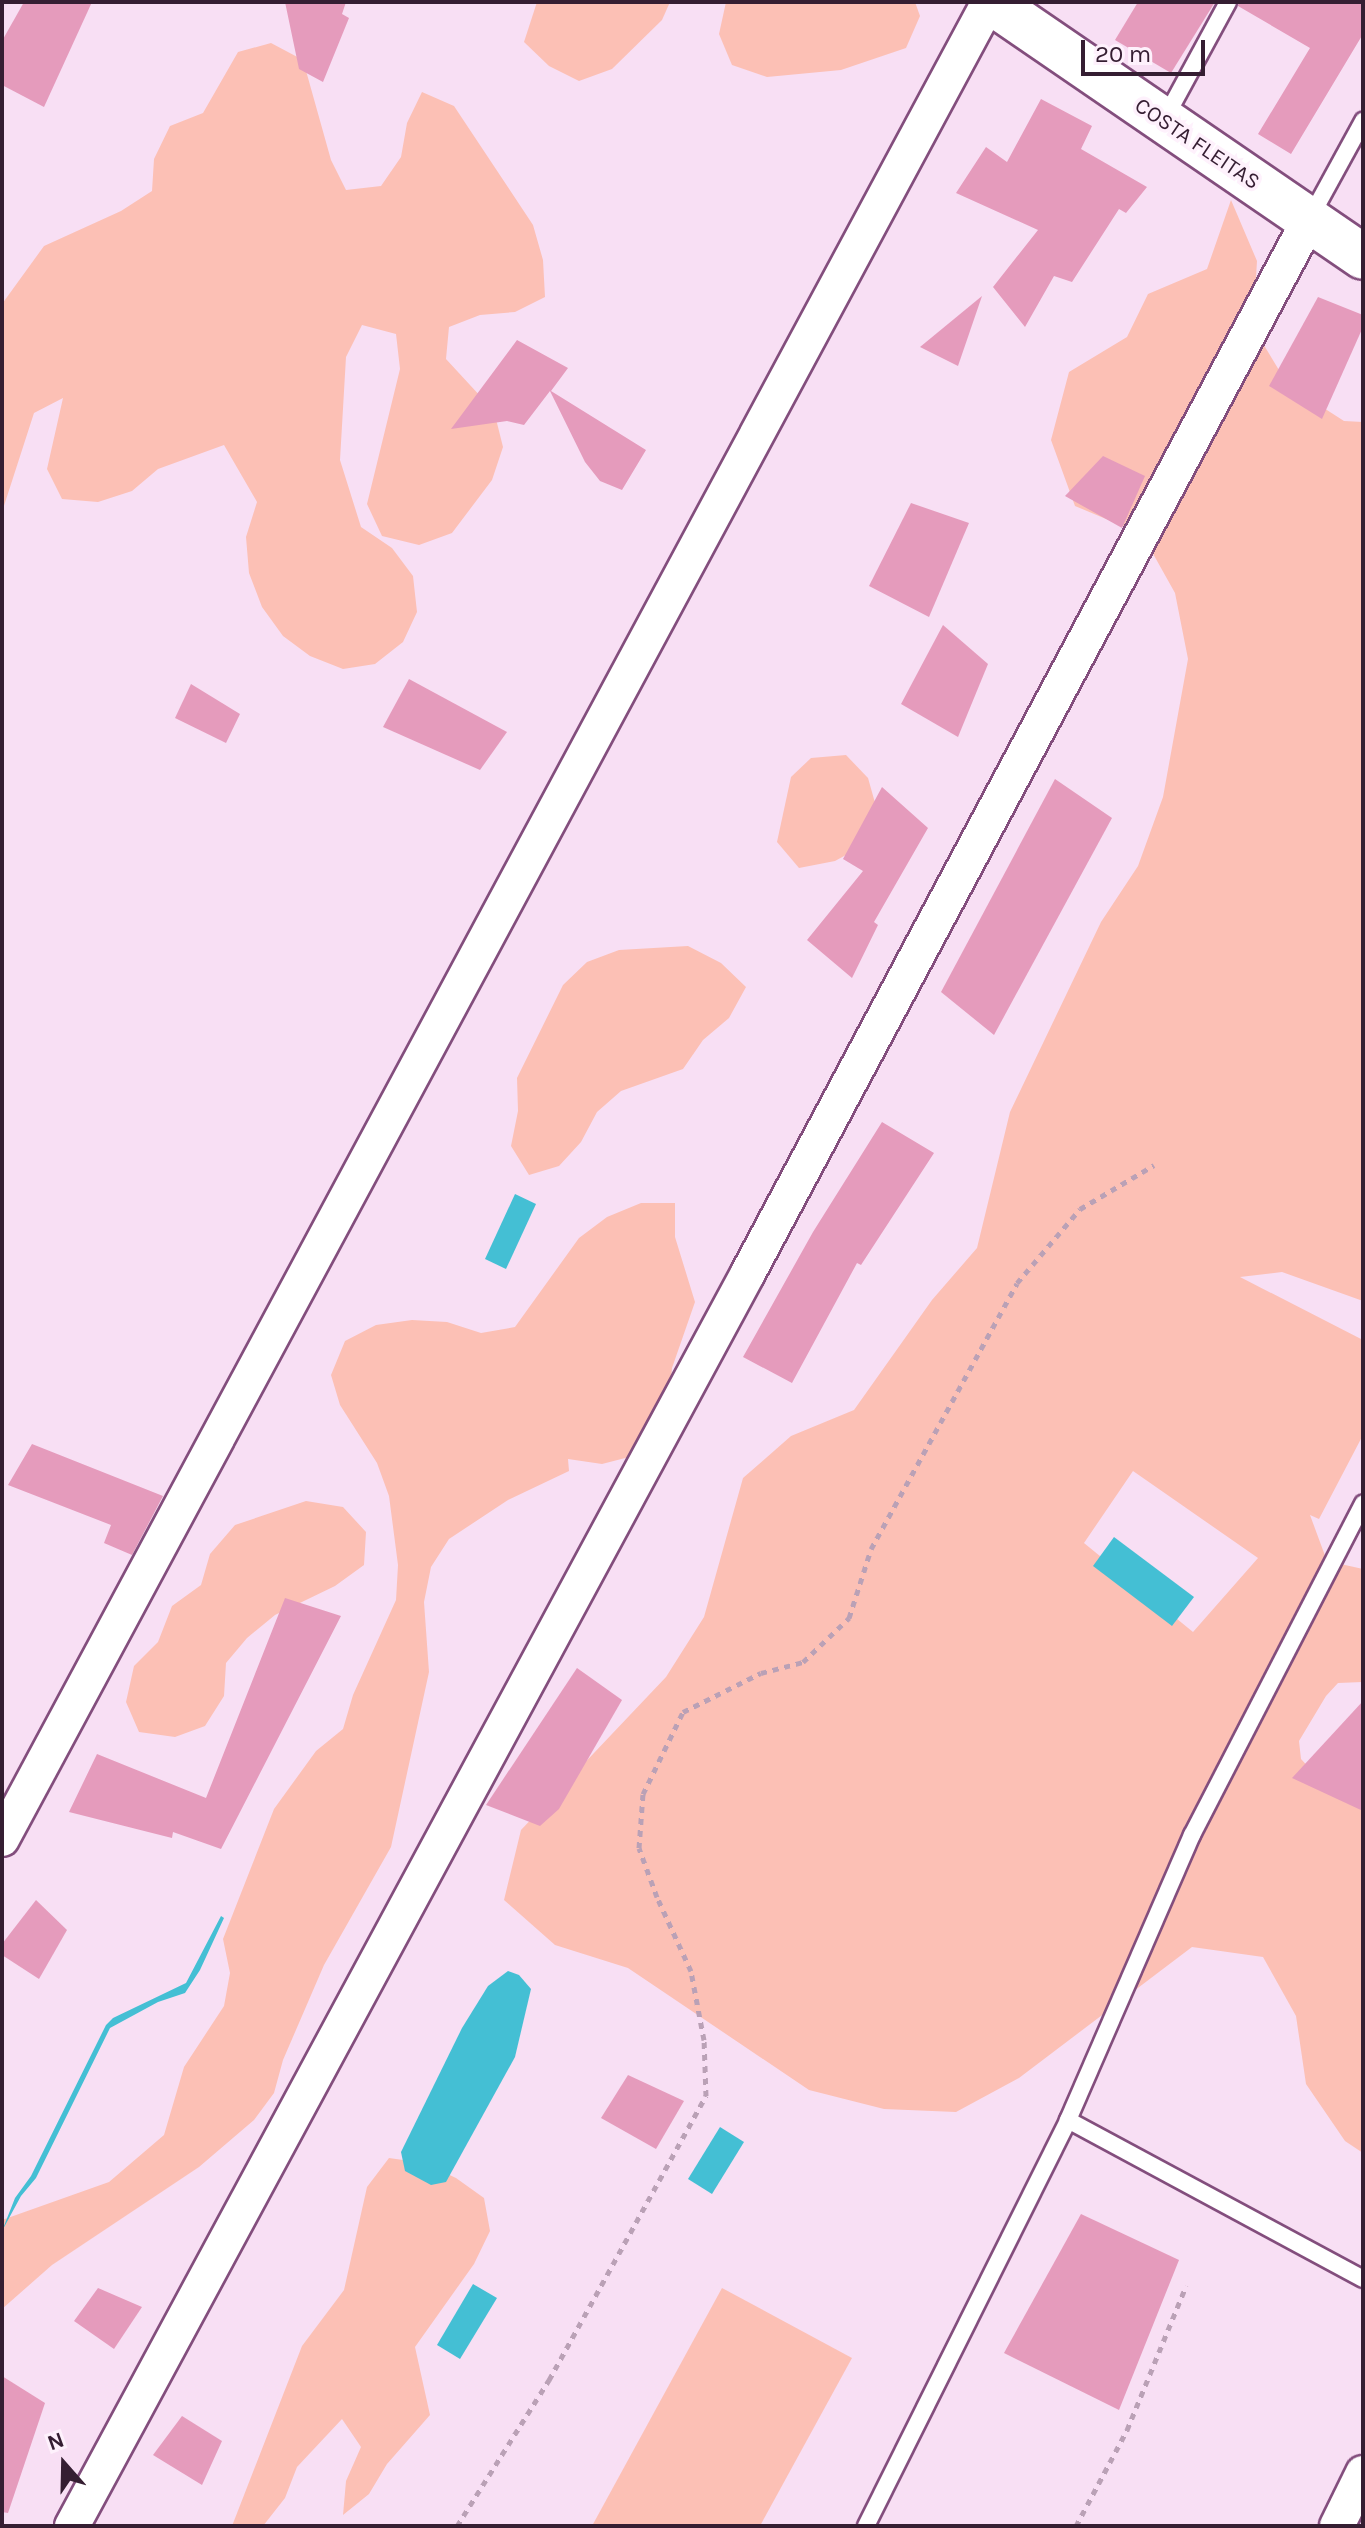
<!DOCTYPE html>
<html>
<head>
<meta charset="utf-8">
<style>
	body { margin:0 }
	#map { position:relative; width:1365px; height:2528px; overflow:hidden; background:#f8dff4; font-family:Karla,sans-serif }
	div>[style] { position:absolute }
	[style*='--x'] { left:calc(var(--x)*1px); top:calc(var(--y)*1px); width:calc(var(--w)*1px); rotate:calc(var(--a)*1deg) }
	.green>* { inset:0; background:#fcc0b5 }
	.water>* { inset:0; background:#44bfd4 }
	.building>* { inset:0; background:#e59bbc }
	.path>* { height:5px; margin-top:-2.5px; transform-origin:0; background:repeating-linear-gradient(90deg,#baa1b6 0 6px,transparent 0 12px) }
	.roads { filter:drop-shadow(2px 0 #834e7d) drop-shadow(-2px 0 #834e7d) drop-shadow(0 2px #834e7d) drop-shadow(0 -2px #834e7d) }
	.service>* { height:16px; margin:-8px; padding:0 8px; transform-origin:8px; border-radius:8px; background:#fff }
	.minor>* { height:34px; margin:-17px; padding:0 17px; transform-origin:17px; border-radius:17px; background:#fff }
	.secondary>* { height:44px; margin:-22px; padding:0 22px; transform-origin:22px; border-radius:22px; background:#fff }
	span { translate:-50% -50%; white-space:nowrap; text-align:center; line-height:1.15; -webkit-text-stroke:7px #fef1fc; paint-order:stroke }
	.street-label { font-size:22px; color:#351e32 }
	.frame { position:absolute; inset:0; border:4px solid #351e32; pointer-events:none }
	.north { position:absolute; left:24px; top:2424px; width:80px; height:80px; -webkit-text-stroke:6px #fef1fc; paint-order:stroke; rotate:340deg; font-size:22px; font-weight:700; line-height:32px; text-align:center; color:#351e32 }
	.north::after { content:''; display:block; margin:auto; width:28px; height:36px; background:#351e32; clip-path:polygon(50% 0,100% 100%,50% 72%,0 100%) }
	.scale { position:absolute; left:1081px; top:40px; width:124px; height:36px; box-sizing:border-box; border:4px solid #351e32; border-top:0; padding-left:10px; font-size:24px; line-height:28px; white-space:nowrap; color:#351e32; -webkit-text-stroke:6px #fef1fc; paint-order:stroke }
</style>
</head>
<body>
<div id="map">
	<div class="green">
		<div style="clip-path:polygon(537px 2px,670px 2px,662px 20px,612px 69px,579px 81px,549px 66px,524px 42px)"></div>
		<div style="clip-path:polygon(726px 2px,915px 2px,920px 16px,906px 48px,841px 70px,767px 77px,732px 65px,719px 34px)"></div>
		<div style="clip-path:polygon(271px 43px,303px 60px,331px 160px,346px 190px,381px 186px,401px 157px,407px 123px,422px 92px,454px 106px,533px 225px,543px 260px,545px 297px,515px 312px,480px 315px,449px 327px,446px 359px,494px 411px,503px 447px,492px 480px,452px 533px,419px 545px,382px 536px,367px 504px,400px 369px,396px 334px,362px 325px,346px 357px,340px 460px,361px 527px,392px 548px,413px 576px,417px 612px,403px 642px,375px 664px,343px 669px,310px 656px,283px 636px,262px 607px,249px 573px,246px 537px,257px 502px,224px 445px,158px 469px,132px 491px,98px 502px,62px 499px,47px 469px,63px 398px,34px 413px,2px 512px,2px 304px,44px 246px,121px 211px,152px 191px,154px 159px,170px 126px,203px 113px,238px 52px)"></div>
		<div style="clip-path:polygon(evenodd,1231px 200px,1257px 261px,1253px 327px,1288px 385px,1344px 421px,1363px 422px,1363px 1301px,1282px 1272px,1240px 1277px,1363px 1340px,1363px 1435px,1319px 1519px,1310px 1515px,1327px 1561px,1363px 1569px,1363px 1682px,1338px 1683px,1326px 1696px,1299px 1741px,1301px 1759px,1313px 1772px,1363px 1793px,1363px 2153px,1345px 2141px,1306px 2084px,1296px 2016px,1263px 1957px,1192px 1947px,1019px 2078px,956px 2112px,884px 2109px,809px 2090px,628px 1968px,555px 1945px,504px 1900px,521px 1830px,666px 1677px,704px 1617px,743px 1478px,791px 1436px,854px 1410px,932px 1300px,977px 1248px,1010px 1112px,1101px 922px,1138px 866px,1163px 797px,1188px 659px,1175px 593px,1142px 534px,1075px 506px,1051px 440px,1069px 372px,1127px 337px,1148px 294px,1207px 269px,1231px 200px,1133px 1471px,1258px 1558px,1193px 1632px,1084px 1543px,1133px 1471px)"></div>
		<div style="clip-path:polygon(846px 755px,868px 778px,877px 810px,866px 844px,835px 861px,799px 868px,777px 842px,791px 777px,811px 758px)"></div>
		<div style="clip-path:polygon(688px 946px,721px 963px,746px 987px,729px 1018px,703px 1040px,683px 1069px,621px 1091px,597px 1112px,581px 1142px,559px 1166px,529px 1175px,511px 1146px,518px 1111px,517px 1078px,563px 985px,587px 962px,619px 950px)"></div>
		<div style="clip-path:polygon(641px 1203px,675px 1203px,675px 1237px,695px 1302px,672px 1368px,669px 1403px,633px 1456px,602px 1464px,568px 1459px,569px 1471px,508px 1500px,449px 1539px,431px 1567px,424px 1602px,429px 1672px,391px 1847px,324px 1965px,283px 2060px,274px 2093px,254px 2120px,199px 2167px,52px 2265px,2px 2309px,2px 2220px,109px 2182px,164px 2135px,184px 2067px,224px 2006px,230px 1973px,223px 1939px,274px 1809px,316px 1751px,343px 1729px,353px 1695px,396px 1600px,398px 1565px,389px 1496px,377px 1463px,340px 1405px,331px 1375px,345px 1341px,376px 1325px,412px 1320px,447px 1322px,481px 1333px,515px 1327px,579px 1238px,607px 1217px)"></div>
		<div style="clip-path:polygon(306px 1501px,343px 1507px,366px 1532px,364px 1565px,335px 1586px,275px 1615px,247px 1638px,226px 1663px,224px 1696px,205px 1726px,175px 1737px,139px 1732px,126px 1702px,134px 1666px,158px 1642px,172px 1606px,201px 1585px,210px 1554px,235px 1525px)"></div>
		<div style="clip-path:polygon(389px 2158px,424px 2163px,456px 2178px,484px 2198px,490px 2231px,474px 2264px,415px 2347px,430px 2415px,387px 2464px,369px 2494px,343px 2515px,346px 2481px,361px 2447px,342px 2419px,297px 2467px,285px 2498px,263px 2526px,232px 2526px,302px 2346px,344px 2290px,367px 2187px)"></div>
		<div style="clip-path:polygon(722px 2288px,852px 2358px,760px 2526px,592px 2526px)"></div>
	</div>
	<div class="water">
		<div style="clip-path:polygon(515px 1194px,536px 1204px,506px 1269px,485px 1259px)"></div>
		<div style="clip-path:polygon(1114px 1537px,1194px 1597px,1172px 1626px,1093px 1566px)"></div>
		<div style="clip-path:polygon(221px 1916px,224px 1918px,200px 1970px,185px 1993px,158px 2002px,110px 2028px,36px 2178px,21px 2196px,2px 2231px,15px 2198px,31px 2176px,106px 2025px,113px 2018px,186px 1983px)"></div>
		<div style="clip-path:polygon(508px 1971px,519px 1975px,531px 1989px,515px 2057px,446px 2182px,431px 2185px,405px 2171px,401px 2152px,462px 2028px,488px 1986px)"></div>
		<div style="clip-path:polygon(720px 2127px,744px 2142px,712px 2194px,688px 2179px)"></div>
		<div style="clip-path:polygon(473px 2284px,497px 2298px,460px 2359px,437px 2345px)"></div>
	</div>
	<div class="building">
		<div style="clip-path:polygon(24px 2px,92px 2px,44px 107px,2px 85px,2px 41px)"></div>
		<div style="clip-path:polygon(285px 2px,346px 2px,342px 14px,349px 18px,323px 82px,299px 69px)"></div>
		<div style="clip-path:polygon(1138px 2px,1215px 2px,1171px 73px,1115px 40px)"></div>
		<div style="clip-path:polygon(1239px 2px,1363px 2px,1363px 34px,1291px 154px,1258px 134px,1310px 48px,1238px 6px)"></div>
		<div style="clip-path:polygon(1041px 99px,1092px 126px,1081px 149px,1147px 187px,1126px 213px,1119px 209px,1072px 282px,1054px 276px,1025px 327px,993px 287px,1038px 230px,956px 193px,986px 147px,1007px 162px)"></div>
		<div style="clip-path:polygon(982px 296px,958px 366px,920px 347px)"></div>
		<div style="clip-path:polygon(1318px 297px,1363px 315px,1363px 327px,1322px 419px,1269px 386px)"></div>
		<div style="clip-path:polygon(517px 340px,568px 368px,551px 391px,646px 450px,622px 490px,600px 481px,585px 462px,550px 391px,524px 425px,507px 421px,451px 429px)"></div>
		<div style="clip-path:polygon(1103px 456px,1145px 476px,1122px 528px,1065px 496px)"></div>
		<div style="clip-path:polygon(911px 503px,969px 523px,929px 617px,869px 586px)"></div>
		<div style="clip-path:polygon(943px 625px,988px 664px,958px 737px,901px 704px)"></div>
		<div style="clip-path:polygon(409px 679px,507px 732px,480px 770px,383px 727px)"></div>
		<div style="clip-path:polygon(191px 684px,240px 714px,226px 743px,175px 718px)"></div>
		<div style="clip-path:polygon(1055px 779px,1112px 818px,994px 1035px,941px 992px)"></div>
		<div style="clip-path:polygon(882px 787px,928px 828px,874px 922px,878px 925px,852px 978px,807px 940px,863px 871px,843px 859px)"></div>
		<div style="clip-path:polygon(882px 1122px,934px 1153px,861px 1265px,857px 1263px,792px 1383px,743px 1357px,813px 1232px)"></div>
		<div style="clip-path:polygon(32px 1444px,163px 1496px,132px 1555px,104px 1543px,111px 1525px,8px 1485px)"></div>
		<div style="clip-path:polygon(285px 1598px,341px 1616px,221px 1849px,173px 1832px,172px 1838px,69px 1812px,97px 1754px,206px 1798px)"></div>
		<div style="clip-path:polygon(577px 1668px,622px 1700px,559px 1809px,540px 1826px,486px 1805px)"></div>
		<div style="clip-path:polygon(1363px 1701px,1363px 1811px,1292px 1778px)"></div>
		<div style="clip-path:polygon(36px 1900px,67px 1930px,39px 1979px,2px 1955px,2px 1944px)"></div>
		<div style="clip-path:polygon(628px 2075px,684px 2101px,656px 2149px,601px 2118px)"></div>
		<div style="clip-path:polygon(1081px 2214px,1179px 2260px,1119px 2410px,1004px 2353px)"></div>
		<div style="clip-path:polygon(98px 2288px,142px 2307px,114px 2349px,74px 2321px)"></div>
		<div style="clip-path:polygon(2px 2376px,45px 2403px,8px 2513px,2px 2512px)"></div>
		<div style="clip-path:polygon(182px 2416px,222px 2441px,202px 2485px,153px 2455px)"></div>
	</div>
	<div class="path">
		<div style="--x:457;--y:2526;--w:173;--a:-57.8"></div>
		<div style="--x:549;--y:2380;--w:325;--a:-61.1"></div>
		<div style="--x:706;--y:2096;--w:56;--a:-92"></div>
		<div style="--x:704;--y:2040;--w:70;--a:-100.7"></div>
		<div style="--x:691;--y:1971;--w:81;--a:-114.7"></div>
		<div style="--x:657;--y:1897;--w:52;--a:-110.2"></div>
		<div style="--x:639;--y:1848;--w:54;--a:-85.8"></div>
		<div style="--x:643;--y:1794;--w:91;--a:-64"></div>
		<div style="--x:683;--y:1712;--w:87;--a:-26.6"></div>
		<div style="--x:761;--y:1673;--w:43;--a:-14.7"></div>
		<div style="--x:803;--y:1662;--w:64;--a:-43.7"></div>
		<div style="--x:849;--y:1618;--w:72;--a:-72.3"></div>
		<div style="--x:871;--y:1549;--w:303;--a:-61.2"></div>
		<div style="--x:1017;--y:1283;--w:97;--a:-49.6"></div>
		<div style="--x:1080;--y:1209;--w:86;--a:-30.7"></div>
		<div style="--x:1076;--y:2526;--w:109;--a:-62"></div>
		<div style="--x:1127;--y:2430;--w:156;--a:-67.7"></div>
	</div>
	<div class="roads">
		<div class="service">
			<div style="--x:1164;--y:120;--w:134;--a:-61.5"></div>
			<div style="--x:1310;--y:218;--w:111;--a:-61.3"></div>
			<div style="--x:1068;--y:2120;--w:335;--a:28.3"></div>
			<div style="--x:866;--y:2526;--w:453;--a:-63.5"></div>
			<div style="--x:1068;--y:2120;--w:311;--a:-66.5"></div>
			<div style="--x:1192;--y:1835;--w:373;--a:-62.7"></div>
		</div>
		<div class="minor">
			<div style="--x:2;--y:1839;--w:2085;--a:-61.75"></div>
			<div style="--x:72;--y:2526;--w:1424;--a:-61.65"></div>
			<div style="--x:748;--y:1273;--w:1193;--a:-61.95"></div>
			<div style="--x:1337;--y:2526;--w:59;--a:-63.9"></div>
		</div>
		<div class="secondary">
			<div style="--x:991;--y:2;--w:451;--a:34.4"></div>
		</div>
	</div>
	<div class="street-label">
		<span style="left:1197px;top:144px;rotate:34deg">COSTA FLEITAS</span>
	</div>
	<div class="frame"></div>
	<div class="north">N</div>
	<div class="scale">20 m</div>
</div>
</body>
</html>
